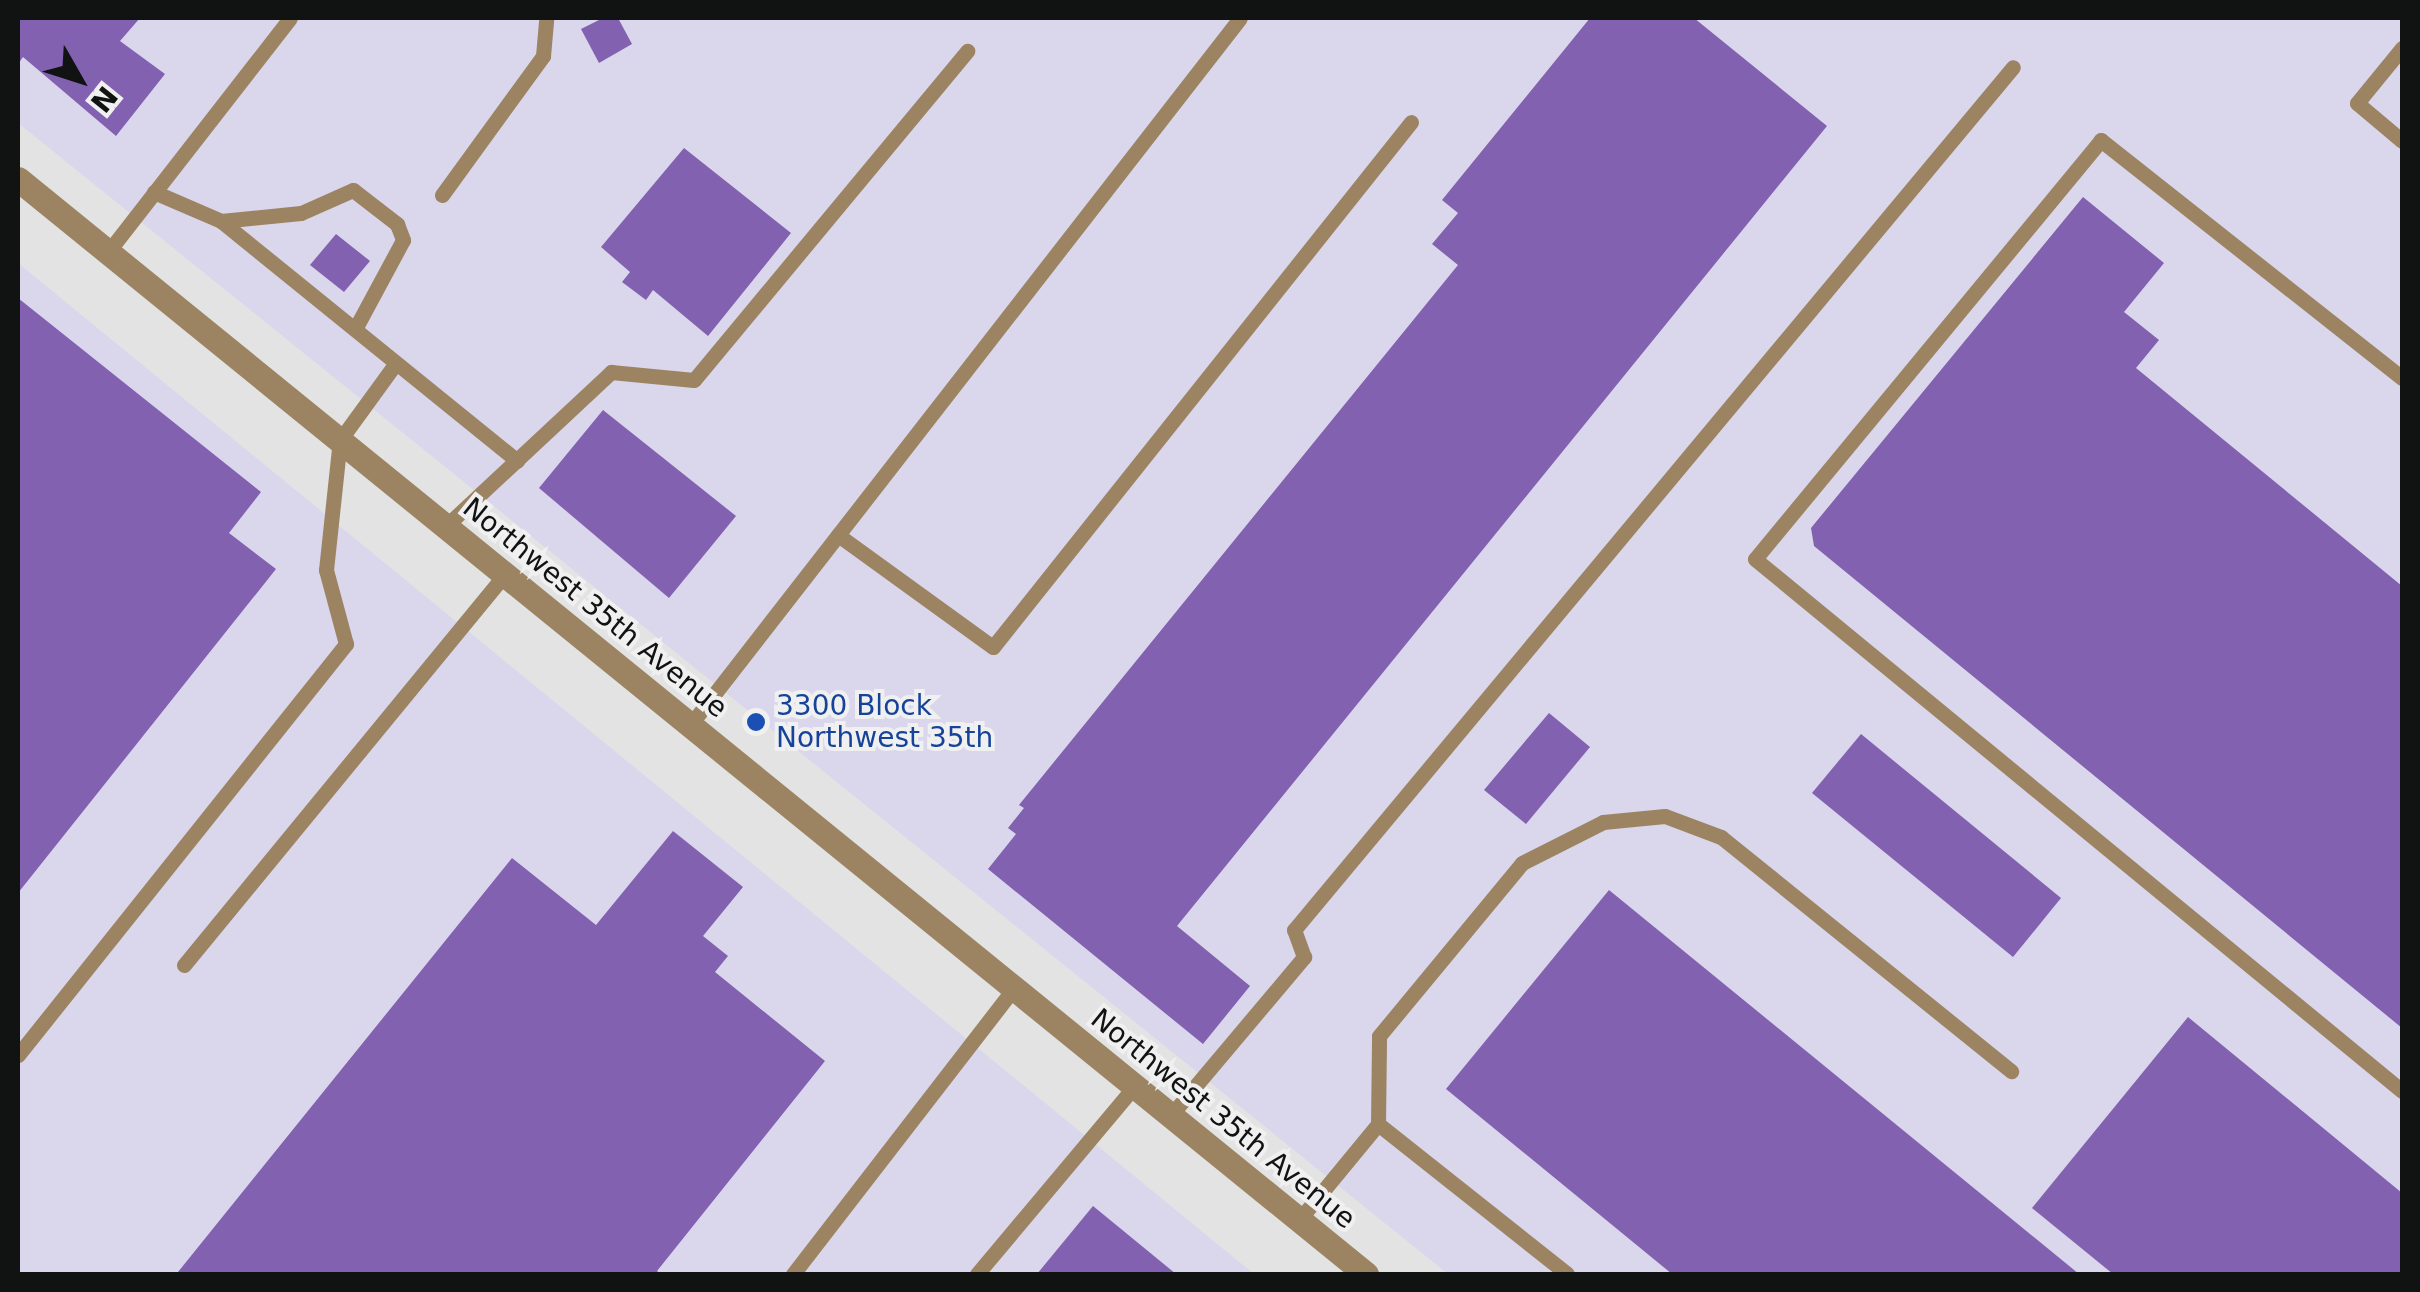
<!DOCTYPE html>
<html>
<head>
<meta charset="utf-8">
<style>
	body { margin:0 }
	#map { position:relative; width:2420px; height:1292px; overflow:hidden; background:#e3e3e4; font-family:"DejaVu Sans",sans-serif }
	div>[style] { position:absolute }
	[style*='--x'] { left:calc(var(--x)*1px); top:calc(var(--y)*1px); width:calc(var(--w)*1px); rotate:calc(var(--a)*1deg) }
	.industrial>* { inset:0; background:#dad6ec }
	.building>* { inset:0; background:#8261b0 }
	.service>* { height:15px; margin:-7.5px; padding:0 7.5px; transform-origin:7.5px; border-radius:7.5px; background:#9c8463 }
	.minor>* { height:25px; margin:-12.5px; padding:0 12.5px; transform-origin:12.5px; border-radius:12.5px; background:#9c8463 }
	.dots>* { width:28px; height:28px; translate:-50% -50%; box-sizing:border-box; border:5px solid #f0f0f1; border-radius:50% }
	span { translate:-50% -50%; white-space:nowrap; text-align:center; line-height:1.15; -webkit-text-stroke:8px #f0f0f1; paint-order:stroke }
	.street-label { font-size:28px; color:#111212 }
	.transit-label { font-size:28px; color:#164399 }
	.left { translate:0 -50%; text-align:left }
	.frame { position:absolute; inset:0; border:20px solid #111212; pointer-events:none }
	.north { position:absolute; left:30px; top:30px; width:100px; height:100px; -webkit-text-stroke:8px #f0f0f1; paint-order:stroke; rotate:129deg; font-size:28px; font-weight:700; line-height:40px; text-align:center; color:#111212 }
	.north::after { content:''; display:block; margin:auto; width:35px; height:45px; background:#111212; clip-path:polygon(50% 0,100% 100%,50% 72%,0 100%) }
</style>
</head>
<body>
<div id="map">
	<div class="industrial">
		<div style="clip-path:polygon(18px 18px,2402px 18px,2402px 1274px,1448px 1274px,18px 123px)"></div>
		<div style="clip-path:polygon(18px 263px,1254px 1274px,18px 1274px)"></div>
	</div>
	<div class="building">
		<div style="clip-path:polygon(18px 18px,140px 18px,120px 41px,165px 74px,116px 136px,23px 57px,18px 64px)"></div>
		<div style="clip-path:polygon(603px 18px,618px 18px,632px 44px,599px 63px,581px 29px)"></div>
		<div style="clip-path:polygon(1590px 18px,1694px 18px,1827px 126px,1177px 926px,1250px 986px,1203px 1044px,988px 869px,1016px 834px,1008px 828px,1024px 808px,1019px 805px,1458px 265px,1432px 244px,1458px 213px,1442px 200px)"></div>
		<div style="clip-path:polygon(684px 148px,791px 233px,708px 336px,653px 290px,646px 300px,622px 282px,630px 272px,601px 247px)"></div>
		<div style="clip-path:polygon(2083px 197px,2164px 263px,2124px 312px,2159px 340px,2136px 368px,2402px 586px,2402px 1028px,1814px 546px,1811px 528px)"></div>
		<div style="clip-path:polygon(336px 234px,370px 261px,344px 292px,310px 265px)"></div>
		<div style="clip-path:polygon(18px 298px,261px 492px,229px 533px,276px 569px,18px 893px)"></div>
		<div style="clip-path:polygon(603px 410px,736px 516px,669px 598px,539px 488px)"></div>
		<div style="clip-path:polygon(1549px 713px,1590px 747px,1526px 824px,1484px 790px)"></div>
		<div style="clip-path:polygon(1861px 734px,2061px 898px,2013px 957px,1812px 793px)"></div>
		<div style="clip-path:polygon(673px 831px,743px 887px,703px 936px,728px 956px,715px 972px,825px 1061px,657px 1271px,661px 1274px,178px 1272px,512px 858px,596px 925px)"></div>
		<div style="clip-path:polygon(1609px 890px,2079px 1274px,1672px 1274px,1446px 1089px)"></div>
		<div style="clip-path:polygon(2188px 1017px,2402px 1193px,2402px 1274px,2113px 1274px,2032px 1208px)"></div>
		<div style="clip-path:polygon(1093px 1206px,1176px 1274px,1037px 1274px)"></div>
	</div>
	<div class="service">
		<div style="--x:2402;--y:48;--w:71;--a:129.3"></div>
		<div style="--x:2357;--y:103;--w:59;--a:40.2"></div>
		<div style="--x:154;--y:192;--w:73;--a:23.4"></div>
		<div style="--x:221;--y:221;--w:381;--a:39"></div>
		<div style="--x:442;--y:195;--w:172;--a:-54"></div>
		<div style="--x:543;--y:56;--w:38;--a:-85"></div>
		<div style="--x:221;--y:221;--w:80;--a:-5.7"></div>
		<div style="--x:301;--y:213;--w:57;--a:-23.9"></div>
		<div style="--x:353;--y:190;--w:56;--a:37.7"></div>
		<div style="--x:397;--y:224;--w:17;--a:69"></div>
		<div style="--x:403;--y:240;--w:101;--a:118.3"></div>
		<div style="--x:108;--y:252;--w:296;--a:-52.1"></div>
		<div style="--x:2402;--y:378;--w:384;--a:-141.7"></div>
		<div style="--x:2101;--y:140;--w:543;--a:129.55"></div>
		<div style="--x:1755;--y:559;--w:838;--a:39.43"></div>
		<div style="--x:446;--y:526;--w:226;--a:-43"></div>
		<div style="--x:611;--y:372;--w:83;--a:5.5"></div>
		<div style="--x:694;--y:380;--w:428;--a:-50.3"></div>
		<div style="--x:838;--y:535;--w:191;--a:35.9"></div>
		<div style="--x:993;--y:647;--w:671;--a:-51.47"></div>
		<div style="--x:691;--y:724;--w:894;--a:-52.13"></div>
		<div style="--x:184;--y:965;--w:506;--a:-50.61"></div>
		<div style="--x:18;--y:1055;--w:526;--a:-51.41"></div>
		<div style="--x:346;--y:644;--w:77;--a:-105.1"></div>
		<div style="--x:326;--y:570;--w:131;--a:-83.9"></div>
		<div style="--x:340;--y:440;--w:95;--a:-54"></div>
		<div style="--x:1171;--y:1115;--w:207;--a:-49.9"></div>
		<div style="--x:1304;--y:957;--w:29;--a:-110"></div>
		<div style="--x:1294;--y:930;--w:1123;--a:-50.2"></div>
		<div style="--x:1378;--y:1124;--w:88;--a:-89.3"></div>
		<div style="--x:1379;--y:1036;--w:224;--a:-50.4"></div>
		<div style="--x:1522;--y:863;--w:91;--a:-26.8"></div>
		<div style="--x:1603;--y:822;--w:62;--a:-5.5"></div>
		<div style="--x:1665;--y:816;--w:60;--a:20.6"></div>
		<div style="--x:1721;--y:837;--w:373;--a:38.9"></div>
		<div style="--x:1299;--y:1220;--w:124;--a:-50.5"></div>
		<div style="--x:1378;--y:1124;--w:241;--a:38.4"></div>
		<div style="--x:793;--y:1274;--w:363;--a:-52.3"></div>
		<div style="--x:977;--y:1274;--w:246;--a:-50"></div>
	</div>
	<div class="minor">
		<div style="--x:18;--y:179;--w:1737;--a:39.09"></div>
	</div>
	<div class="dots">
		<div style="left:756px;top:722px;background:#1a4fb4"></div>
	</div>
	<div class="street-label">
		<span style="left:595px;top:608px;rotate:39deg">Northwest 35th Avenue</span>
		<span style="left:1223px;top:1119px;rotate:39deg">Northwest 35th Avenue</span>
	</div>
	<div class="transit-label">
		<span class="left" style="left:776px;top:722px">3300 Block<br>Northwest 35th</span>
	</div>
	<div class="frame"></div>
	<div class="north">N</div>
</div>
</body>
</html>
